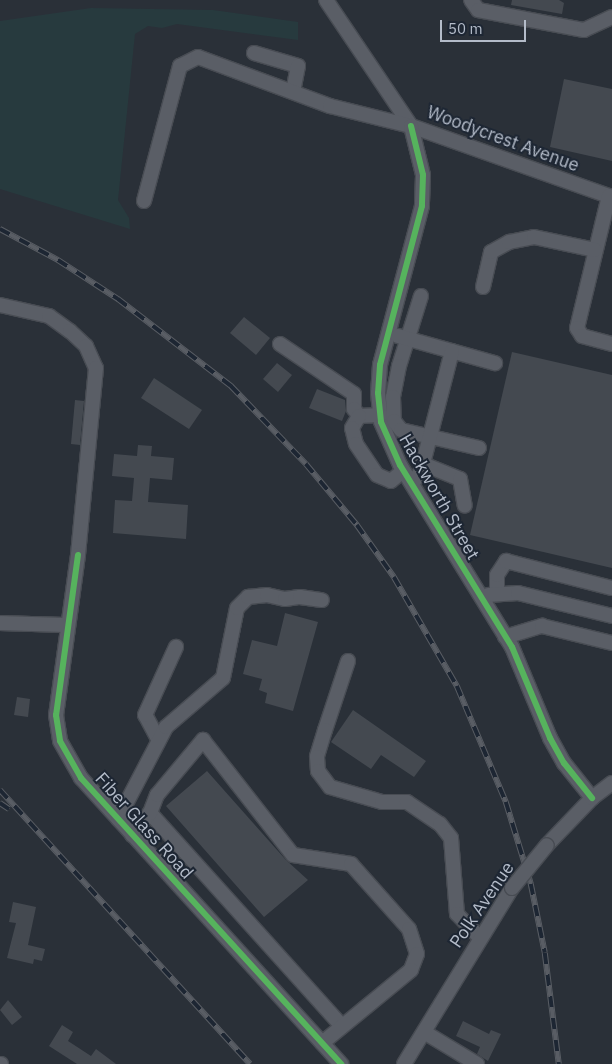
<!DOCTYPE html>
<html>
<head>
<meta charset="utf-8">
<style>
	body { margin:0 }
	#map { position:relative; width:612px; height:1064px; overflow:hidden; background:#2a3038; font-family:"IBM Plex Sans",sans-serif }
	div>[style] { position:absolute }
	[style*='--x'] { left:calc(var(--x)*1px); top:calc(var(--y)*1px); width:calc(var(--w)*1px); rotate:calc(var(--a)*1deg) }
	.green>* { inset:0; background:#273a3e }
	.building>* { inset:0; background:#444950 }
	.roads { filter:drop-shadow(1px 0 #484c53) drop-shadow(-1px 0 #484c53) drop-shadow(0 1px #484c53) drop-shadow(0 -1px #484c53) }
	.minor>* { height:14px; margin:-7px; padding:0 7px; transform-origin:7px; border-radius:7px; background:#5a5e66 }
	.rail>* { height:5.5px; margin-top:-2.75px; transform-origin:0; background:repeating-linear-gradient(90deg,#1d2633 0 11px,#595d64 0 22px); box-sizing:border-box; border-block:1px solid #595d64 }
	.bridges { filter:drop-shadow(1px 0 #484c53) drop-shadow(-1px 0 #484c53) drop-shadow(0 1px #484c53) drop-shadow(0 -1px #484c53) }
	.minor-bridge>* { height:14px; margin:-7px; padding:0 7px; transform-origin:7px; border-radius:7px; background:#5a5e66 }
	.cycleway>* { height:6px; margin:-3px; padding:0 3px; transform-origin:3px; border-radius:3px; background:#56b35d }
	span { translate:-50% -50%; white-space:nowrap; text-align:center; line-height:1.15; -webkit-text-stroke:4px #1d2633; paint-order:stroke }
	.street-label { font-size:18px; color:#b4bcc9 }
	.scale { position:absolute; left:440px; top:20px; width:86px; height:22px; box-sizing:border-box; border:2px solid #b4bcc9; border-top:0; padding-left:6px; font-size:15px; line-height:18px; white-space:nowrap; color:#b4bcc9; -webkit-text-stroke:4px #1d2633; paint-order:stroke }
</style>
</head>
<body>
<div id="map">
	<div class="green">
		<div style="clip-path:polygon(91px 8px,213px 10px,298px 22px,298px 40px,177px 24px,162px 28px,148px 26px,135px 34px,118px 200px,129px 218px,130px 229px,0 189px,0 21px)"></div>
	</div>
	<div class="building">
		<div style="clip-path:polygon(512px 0,559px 0,564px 3px,562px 14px,511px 5px)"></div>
		<div style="clip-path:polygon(564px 79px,612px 89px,612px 161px,550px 147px)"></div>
		<div style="clip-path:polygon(244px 317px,270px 338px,256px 355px,230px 333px)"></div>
		<div style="clip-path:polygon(512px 352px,612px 375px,612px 568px,470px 535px)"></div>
		<div style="clip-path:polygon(277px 363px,292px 375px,278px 392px,263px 379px)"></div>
		<div style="clip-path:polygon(154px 378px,202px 410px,189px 429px,141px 398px)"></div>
		<div style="clip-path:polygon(317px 389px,345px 400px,346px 411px,342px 421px,309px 408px)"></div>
		<div style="clip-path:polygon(75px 400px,84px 401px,80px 445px,71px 444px)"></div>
		<div style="clip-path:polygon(138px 445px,152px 446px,151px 456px,174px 458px,172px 480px,150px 478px,148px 502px,188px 505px,186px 539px,113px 533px,115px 500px,132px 501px,134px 478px,112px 476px,114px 454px,137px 456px)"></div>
		<div style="clip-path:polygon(285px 613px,318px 622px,293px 711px,265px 703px,267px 693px,259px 690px,262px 679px,243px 674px,252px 640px,277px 646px)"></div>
		<div style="clip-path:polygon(17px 697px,30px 699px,28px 717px,14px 715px)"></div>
		<div style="clip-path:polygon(353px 710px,426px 761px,414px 777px,381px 755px,371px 769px,331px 742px)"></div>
		<div style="clip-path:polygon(207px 771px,286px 860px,308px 880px,264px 917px,166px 806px)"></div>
		<div style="clip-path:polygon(13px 902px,36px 907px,28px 945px,45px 949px,42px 961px,34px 959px,33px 964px,7px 958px,16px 923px,9px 922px)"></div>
		<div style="clip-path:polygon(8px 1000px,22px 1017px,12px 1025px,0 1010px)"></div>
		<div style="clip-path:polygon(463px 1021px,489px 1034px,491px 1030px,501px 1034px,488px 1061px,477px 1054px,480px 1047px,456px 1036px)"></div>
		<div style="clip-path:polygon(62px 1025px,73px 1032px,68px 1041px,91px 1056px,96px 1049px,116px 1064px,77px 1064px,49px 1046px)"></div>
	</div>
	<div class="roads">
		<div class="minor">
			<div style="--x:326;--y:0;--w:152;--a:56"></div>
			<div style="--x:411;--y:126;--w:213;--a:19.5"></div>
			<div style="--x:471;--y:0;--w:12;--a:55"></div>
			<div style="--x:478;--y:10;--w:108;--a:10.7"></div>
			<div style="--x:584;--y:30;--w:31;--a:-25"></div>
			<div style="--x:254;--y:53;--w:46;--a:16.5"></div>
			<div style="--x:298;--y:66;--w:26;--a:101"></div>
			<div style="--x:609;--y:196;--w:136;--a:103.6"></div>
			<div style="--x:577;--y:328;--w:9;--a:58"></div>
			<div style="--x:582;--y:336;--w:31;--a:15"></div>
			<div style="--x:144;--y:201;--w:140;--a:-75.1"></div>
			<div style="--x:180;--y:66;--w:20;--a:-27"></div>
			<div style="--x:198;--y:57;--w:141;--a:20.4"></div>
			<div style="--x:330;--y:106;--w:83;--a:13.9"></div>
			<div style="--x:411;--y:126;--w:50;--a:76.2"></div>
			<div style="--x:423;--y:175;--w:31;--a:92"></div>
			<div style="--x:422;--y:206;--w:164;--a:104.8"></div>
			<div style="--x:380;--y:365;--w:28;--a:94"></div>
			<div style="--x:378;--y:393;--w:29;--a:84"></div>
			<div style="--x:381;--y:422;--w:47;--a:66.2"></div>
			<div style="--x:400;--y:465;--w:214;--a:58.4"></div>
			<div style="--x:512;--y:647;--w:99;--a:67.3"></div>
			<div style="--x:550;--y:738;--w:29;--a:61"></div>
			<div style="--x:564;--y:763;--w:45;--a:51.3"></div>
			<div style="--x:483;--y:287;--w:36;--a:-77"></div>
			<div style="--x:491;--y:252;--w:21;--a:-29"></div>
			<div style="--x:509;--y:242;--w:25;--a:-11"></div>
			<div style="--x:534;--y:237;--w:62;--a:12"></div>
			<div style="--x:421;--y:296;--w:73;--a:107.4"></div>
			<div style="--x:399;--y:366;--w:32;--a:101"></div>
			<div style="--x:393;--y:397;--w:24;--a:88"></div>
			<div style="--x:394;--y:421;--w:11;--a:52"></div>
			<div style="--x:401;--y:430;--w:80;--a:13"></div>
			<div style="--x:0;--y:305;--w:50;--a:12.7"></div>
			<div style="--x:49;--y:316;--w:26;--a:36"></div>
			<div style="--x:70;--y:331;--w:22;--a:43"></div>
			<div style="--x:86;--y:346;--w:24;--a:66"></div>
			<div style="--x:96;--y:368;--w:188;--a:95.5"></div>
			<div style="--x:78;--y:555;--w:162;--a:97.8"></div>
			<div style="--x:56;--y:715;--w:26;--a:81"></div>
			<div style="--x:60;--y:741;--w:43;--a:60.4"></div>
			<div style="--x:81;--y:778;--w:387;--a:47.7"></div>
			<div style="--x:398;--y:336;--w:101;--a:15.6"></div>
			<div style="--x:280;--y:344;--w:89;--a:34"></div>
			<div style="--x:354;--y:394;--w:15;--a:90"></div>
			<div style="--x:354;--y:409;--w:9;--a:54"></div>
			<div style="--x:359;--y:416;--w:21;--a:-3"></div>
			<div style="--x:359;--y:416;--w:14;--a:120"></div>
			<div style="--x:352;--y:428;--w:16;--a:76"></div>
			<div style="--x:356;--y:444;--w:37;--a:56"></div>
			<div style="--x:377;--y:475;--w:15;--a:23"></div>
			<div style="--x:391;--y:481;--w:16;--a:-40"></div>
			<div style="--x:423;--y:464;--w:40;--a:22"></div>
			<div style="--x:460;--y:479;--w:27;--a:80"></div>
			<div style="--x:412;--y:484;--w:16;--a:-55"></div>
			<div style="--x:421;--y:471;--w:124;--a:-75.5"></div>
			<div style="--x:497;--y:594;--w:19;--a:-90"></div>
			<div style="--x:497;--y:575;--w:17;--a:-57"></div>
			<div style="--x:506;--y:561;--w:109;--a:14.3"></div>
			<div style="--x:488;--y:595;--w:30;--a:-4"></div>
			<div style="--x:518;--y:593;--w:97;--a:13.7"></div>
			<div style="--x:0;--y:623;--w:66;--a:1.7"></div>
			<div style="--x:505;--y:637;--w:39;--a:-17"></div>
			<div style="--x:542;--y:626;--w:72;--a:13.7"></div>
			<div style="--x:348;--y:661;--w:73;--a:108.4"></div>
			<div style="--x:325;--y:730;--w:28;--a:107"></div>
			<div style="--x:317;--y:757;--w:14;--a:86"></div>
			<div style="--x:318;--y:771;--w:20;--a:53"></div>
			<div style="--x:330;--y:787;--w:54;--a:16.1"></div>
			<div style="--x:382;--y:802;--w:25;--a:0"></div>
			<div style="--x:407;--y:802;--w:40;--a:34"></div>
			<div style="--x:440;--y:824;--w:18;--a:52"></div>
			<div style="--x:451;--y:838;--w:76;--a:85.5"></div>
			<div style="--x:457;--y:914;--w:33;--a:46"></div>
			<div style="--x:158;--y:739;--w:27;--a:-118"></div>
			<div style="--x:145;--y:715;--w:75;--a:-65.5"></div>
			<div style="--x:150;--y:813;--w:287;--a:48"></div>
			<div style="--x:118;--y:819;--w:104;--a:-62.4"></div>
			<div style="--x:166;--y:727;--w:75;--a:-40.7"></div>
			<div style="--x:223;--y:678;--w:71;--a:-78.7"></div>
			<div style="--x:237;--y:608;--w:16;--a:-45"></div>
			<div style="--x:248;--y:597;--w:19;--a:-6"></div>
			<div style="--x:267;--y:595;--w:18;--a:13"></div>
			<div style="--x:285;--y:599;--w:15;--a:-8"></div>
			<div style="--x:300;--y:597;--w:22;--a:8"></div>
			<div style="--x:132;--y:835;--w:28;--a:-51"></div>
			<div style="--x:150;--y:813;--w:19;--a:-69"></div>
			<div style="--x:157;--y:795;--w:72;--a:-50.1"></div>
			<div style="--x:203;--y:740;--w:146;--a:52"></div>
			<div style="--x:293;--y:855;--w:59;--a:8.8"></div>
			<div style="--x:351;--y:864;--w:87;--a:48.3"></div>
			<div style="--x:409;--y:929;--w:26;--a:72"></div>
			<div style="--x:417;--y:954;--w:17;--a:111"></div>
			<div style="--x:411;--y:970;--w:115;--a:140.6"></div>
			<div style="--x:547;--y:845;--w:65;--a:-46.2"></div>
			<div style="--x:592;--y:798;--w:25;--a:-37"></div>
			<div style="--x:424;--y:1032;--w:62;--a:31.1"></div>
			<div style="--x:0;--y:1064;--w:1;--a:0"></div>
			<div style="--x:404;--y:1064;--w:206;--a:-58.5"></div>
		</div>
	</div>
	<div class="rail">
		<div style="--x:0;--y:229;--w:66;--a:28.1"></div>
		<div style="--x:58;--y:260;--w:72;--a:33"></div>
		<div style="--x:118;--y:299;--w:143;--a:37.6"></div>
		<div style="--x:231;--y:386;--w:108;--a:46.1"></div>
		<div style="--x:306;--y:464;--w:80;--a:50.1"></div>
		<div style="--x:357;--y:525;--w:64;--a:54.6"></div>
		<div style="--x:394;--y:577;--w:126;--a:60"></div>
		<div style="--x:457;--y:686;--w:126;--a:67.1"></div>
		<div style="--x:506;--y:802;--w:86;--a:73"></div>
		<div style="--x:531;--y:884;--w:70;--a:78.5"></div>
		<div style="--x:545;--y:953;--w:112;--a:82.8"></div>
		<div style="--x:0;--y:790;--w:371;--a:47.6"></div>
		<div style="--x:0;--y:803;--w:11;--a:34"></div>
	</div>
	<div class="bridges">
		<div class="minor-bridge">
			<div style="--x:512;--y:888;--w:55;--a:-50.9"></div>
		</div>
	</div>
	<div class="cycleway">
		<div style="--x:411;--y:126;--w:50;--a:76.2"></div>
		<div style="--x:423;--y:175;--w:31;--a:92"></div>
		<div style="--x:422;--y:206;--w:164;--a:104.8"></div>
		<div style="--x:380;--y:365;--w:28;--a:94"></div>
		<div style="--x:378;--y:393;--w:29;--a:84"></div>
		<div style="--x:381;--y:422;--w:47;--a:66.2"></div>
		<div style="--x:400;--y:465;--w:214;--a:58.4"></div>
		<div style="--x:512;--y:647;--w:99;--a:67.3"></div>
		<div style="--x:550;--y:738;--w:29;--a:61"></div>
		<div style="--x:564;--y:763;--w:45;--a:51.3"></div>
		<div style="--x:78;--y:555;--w:162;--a:97.8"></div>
		<div style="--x:56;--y:715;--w:26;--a:81"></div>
		<div style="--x:60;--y:741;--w:43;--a:60.4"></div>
		<div style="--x:81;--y:778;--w:387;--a:47.7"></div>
	</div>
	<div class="street-label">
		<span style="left:503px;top:139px;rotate:20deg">Woodycrest Avenue</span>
		<span style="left:439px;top:497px;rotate:60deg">Hackworth Street</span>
		<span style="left:144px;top:826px;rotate:48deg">Fiber Glass Road</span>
		<span style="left:482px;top:905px;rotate:-56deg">Polk Avenue</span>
	</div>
	<div class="scale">50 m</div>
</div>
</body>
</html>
